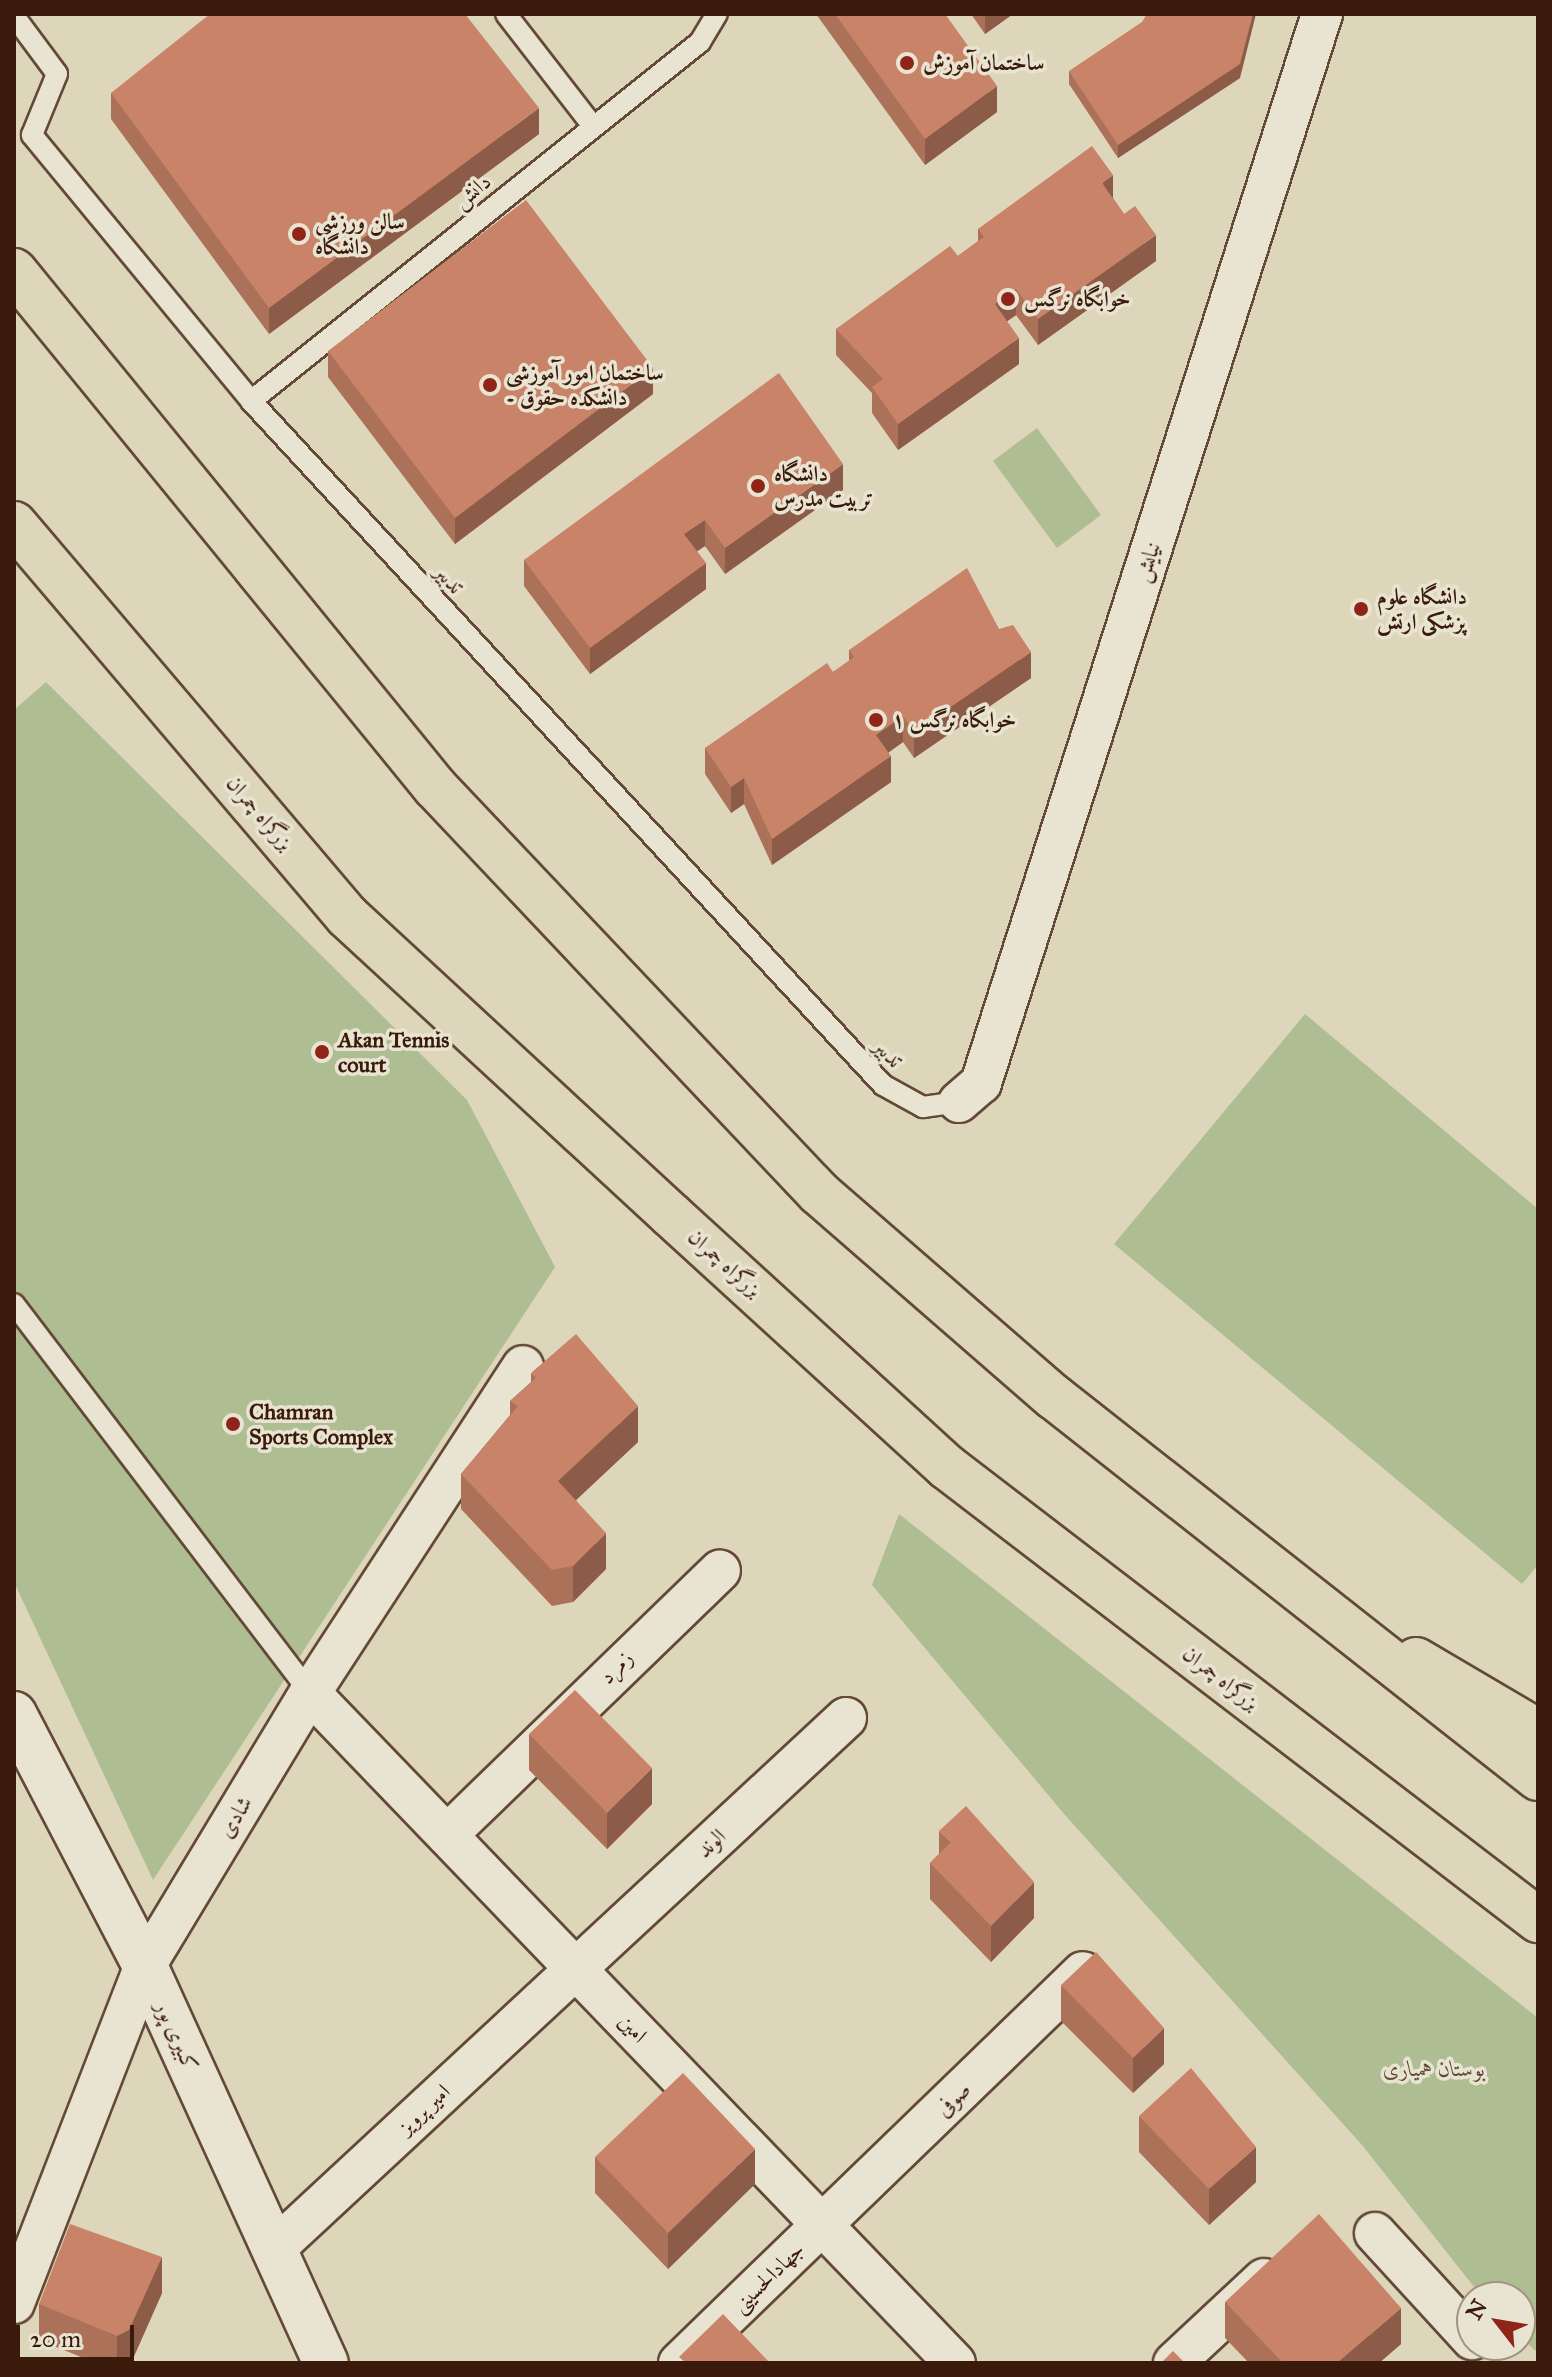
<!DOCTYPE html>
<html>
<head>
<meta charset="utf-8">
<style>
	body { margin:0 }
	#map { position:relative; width:1552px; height:2377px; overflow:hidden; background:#ddd6ba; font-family:"IM FELL Great Primer",Amiri,serif }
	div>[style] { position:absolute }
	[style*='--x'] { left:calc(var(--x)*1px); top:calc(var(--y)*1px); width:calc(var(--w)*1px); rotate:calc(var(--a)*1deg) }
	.green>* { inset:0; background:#aebe92 }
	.roads { filter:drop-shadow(2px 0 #634936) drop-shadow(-2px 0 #634936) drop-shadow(0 2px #634936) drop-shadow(0 -2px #634936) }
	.service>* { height:20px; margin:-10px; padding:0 10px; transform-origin:10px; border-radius:10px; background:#e9e4d2 }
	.minor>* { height:40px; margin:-20px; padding:0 20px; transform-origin:20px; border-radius:20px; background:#e9e4d2 }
	.tertiary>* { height:44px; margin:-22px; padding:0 22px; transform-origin:22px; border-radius:22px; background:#e9e4d2 }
	.trunk>* { height:44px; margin:-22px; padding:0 22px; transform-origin:22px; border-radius:22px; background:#ddd6ba }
	.wall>* { inset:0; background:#ac7159 }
	.shaded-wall>* { inset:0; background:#8c5c49 }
	.building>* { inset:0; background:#c88368 }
	.dots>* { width:22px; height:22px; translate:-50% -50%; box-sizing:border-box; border:4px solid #e9e4d2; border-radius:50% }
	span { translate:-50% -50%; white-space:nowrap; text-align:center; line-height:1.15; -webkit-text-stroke:7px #e9e4d2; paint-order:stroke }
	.poi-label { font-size:22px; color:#3a1a0a; font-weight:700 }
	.left { translate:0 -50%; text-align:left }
	.street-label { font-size:22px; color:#3a1a0a }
	.park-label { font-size:22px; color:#5d4b33; font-style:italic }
	.frame { position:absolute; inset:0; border:16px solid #3a1a0a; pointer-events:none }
	.north { position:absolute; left:1456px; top:2281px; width:80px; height:80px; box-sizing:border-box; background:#e9e4d2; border:2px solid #a39382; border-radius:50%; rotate:301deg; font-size:22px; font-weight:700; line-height:32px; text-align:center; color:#3a1a0a }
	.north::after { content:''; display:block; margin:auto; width:28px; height:36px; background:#8f2418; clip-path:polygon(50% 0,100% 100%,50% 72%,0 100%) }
	.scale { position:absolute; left:16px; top:2325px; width:118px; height:36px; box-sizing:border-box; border:4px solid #3a1a0a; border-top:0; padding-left:10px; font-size:24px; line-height:28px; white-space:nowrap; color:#3a1a0a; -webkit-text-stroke:6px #e9e4d2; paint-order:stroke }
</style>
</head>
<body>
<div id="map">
	<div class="green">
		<div style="clip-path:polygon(1037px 428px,1101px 515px,1057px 548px,993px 461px)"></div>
		<div style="clip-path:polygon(46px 682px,467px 1100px,555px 1267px,153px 1880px,14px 1582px,14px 710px)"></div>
		<div style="clip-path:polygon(1305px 1014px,1538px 1209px,1538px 1565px,1522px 1584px,1114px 1244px)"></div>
		<div style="clip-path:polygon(899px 1514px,1538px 2018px,1538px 2353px,1520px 2337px,1520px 2297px,1482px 2297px,1362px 2145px,1065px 1815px,872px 1585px)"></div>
	</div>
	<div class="roads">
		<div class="service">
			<div style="--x:506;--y:14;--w:140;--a:52.2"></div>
			<div style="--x:14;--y:16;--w:72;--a:53.4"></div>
			<div style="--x:57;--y:74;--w:66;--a:112.3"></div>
			<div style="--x:32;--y:135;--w:345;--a:50.5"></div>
			<div style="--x:251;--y:401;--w:931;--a:47.26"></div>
			<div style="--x:883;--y:1085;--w:46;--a:28.8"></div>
			<div style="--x:923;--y:1107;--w:36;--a:-8"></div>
			<div style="--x:251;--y:401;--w:575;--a:-38.64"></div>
			<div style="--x:700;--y:42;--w:33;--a:-59"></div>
			<div style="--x:14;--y:1304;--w:489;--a:52.7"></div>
		</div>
		<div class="minor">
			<div style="--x:959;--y:1102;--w:29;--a:-41"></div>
			<div style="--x:981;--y:1083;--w:1122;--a:-72.31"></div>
			<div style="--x:310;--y:1693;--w:930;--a:46.09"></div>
			<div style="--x:447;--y:1835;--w:380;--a:-44.1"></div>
			<div style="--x:1375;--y:2233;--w:144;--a:47.5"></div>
			<div style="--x:273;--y:2250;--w:782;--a:-42.88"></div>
			<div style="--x:14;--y:2303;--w:362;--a:-68.8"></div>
			<div style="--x:145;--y:1966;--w:319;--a:-58.9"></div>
			<div style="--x:310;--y:1693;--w:390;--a:-56.9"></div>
			<div style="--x:679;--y:2363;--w:562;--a:-44.06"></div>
			<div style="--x:1174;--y:2363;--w:123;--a:-43"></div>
		</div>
		<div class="tertiary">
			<div style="--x:14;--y:1714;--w:284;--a:62.5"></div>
			<div style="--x:145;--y:1966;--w:436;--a:65.5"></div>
		</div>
		<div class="trunk">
			<div style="--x:14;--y:271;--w:666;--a:50.79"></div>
			<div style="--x:435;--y:787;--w:559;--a:46.6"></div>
			<div style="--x:819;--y:1193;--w:311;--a:41"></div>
			<div style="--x:1054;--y:1397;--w:616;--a:38.21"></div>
			<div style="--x:14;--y:524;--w:514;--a:49.65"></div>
			<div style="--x:347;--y:916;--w:441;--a:42.7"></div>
			<div style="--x:671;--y:1215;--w:374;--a:42.4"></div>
			<div style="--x:947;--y:1467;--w:745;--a:37.47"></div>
			<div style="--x:1416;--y:1660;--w:142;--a:30.5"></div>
		</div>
	</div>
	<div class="wall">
		<div style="clip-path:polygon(816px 14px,945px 14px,997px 112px,925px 165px)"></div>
		<div style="clip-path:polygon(971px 14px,1013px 14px,985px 34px)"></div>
		<div style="clip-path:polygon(1069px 71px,1240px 78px,1118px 158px,1069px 84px)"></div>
		<div style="clip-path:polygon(111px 93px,539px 134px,269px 334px,111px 119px)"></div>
		<div style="clip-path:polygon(1113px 198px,1156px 261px,1038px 345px,1016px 315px,1007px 321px,1019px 364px,898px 450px,872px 413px,872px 393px,836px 355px,836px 329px,958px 256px,978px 241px,978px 229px)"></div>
		<div style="clip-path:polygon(328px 351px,653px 394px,455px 544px,328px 377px)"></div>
		<div style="clip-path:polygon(843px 490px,725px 574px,705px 546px,697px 551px,706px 589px,590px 674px,524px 586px,524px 560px)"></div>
		<div style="clip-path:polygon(999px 629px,1031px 678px,914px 758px,903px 742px,888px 753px,891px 782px,772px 865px,744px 804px,731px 813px,705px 774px,705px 748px,833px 672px,849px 661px,849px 650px)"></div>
		<div style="clip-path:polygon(531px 1373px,638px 1442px,576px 1500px,606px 1569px,573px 1602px,552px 1606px,461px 1509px,461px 1474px,510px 1415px,510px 1401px,531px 1382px)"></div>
		<div style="clip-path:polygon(529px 1734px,652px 1804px,607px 1849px,529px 1770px)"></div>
		<div style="clip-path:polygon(939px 1831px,1034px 1918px,991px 1962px,930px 1899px,930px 1863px,939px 1854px)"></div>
		<div style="clip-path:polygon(1061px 1985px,1164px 2064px,1133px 2093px,1061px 2021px)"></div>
		<div style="clip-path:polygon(1139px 2116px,1256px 2182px,1209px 2225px,1139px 2152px)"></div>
		<div style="clip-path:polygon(595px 2157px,755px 2184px,668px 2269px,595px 2193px)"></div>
		<div style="clip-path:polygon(162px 2293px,131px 2363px,96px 2363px,39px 2340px,39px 2304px)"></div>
		<div style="clip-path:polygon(1225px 2302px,1401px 2344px,1379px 2363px,1249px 2363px,1225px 2338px)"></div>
	</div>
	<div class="shaded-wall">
		<div style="clip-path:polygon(985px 14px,1013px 14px,985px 34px)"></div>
		<div style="clip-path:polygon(1253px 14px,1256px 14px,1240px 78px,1118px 158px,1118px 145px)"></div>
		<div style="clip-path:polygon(997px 86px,997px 112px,925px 165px,925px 139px)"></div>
		<div style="clip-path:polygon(539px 108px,539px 134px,269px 334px,269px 308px)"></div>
		<div style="clip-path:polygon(1113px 175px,1113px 201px,1102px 183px)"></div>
		<div style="clip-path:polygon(1156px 235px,1156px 261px,1038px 345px,1038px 319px)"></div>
		<div style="clip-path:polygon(1016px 289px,1016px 315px,995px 330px,995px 304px)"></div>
		<div style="clip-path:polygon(1019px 338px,1019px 364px,898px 450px,898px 424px)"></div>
		<div style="clip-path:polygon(653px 368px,653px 394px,455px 544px,455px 518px)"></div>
		<div style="clip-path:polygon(843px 464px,843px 490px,725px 574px,725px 548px)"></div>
		<div style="clip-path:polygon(705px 520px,705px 546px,684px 560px,684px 534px)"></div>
		<div style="clip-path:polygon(706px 563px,706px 589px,590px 674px,590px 648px)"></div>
		<div style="clip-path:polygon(1031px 652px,1031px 678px,914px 758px,914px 732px)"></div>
		<div style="clip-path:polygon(903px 716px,903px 742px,876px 761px,876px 735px)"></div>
		<div style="clip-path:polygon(891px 756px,891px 782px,772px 865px,772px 839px)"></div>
		<div style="clip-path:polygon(744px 778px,744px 804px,731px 813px,731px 787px)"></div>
		<div style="clip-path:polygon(638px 1406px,638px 1442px,558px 1517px,558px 1481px)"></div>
		<div style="clip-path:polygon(606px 1533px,606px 1569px,573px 1602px,573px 1566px)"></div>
		<div style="clip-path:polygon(652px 1768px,652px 1804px,607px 1849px,607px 1813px)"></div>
		<div style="clip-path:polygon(1034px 1882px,1034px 1918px,991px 1962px,991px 1926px)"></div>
		<div style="clip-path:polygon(1164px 2028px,1164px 2064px,1133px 2093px,1133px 2058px)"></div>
		<div style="clip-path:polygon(1256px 2147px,1256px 2182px,1209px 2225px,1209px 2189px)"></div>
		<div style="clip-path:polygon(755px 2149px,755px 2184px,668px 2269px,668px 2233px)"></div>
		<div style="clip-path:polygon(162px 2257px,162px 2293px,131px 2363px,117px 2363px,117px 2336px)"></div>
		<div style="clip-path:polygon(1401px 2308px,1401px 2344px,1379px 2363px,1337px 2363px)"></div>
	</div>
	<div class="building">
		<div style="clip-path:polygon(210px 14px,465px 14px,539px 108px,269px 308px,111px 93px)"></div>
		<div style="clip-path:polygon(835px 14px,945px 14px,997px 86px,925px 139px)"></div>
		<div style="clip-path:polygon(1147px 14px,1253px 14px,1240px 64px,1118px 145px,1069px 71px,1142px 22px)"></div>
		<div style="clip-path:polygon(1092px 146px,1113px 175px,1102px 183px,1124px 214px,1135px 206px,1156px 235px,1038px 319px,1016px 289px,995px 304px,1019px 338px,898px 424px,872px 387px,883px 379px,836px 329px,950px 246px,958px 256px,984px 237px,978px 229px)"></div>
		<div style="clip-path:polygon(526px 200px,653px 368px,455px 518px,328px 351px)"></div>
		<div style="clip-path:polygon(779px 373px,843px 464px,725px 548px,705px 520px,684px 534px,706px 563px,590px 648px,524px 560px)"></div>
		<div style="clip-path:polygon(967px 568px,999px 629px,1013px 625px,1031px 652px,914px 732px,903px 716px,876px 735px,891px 756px,772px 839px,744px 778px,731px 787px,705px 748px,827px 663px,833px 672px,854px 657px,849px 650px)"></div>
		<div style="clip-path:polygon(576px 1334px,638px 1406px,558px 1481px,606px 1533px,573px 1566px,552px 1570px,461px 1474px,518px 1406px,510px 1401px,536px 1378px,531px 1373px)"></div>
		<div style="clip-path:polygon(575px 1690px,652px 1768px,607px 1813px,529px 1734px)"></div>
		<div style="clip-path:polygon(966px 1806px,1034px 1882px,991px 1926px,930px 1863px,951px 1842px,939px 1831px)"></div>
		<div style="clip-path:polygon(1096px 1952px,1164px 2028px,1133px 2058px,1061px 1985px)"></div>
		<div style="clip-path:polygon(1191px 2068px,1256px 2147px,1209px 2189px,1139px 2116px)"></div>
		<div style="clip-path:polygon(683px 2073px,755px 2149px,668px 2233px,595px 2157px)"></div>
		<div style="clip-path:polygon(1319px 2214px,1401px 2308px,1337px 2363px,1283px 2363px,1225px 2302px)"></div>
		<div style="clip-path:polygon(70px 2224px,162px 2257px,129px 2330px,117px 2336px,39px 2304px)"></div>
		<div style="clip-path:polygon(723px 2314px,770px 2363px,686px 2363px,679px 2357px)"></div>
		<div style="clip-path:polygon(1173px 2351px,1185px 2363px,1161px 2363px)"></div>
	</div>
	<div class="dots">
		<div style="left:907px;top:63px;background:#8f2418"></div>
		<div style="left:299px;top:234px;background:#8f2418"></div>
		<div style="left:1008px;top:299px;background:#8f2418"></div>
		<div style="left:490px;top:385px;background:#8f2418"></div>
		<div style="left:758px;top:486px;background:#8f2418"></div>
		<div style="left:1361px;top:609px;background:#8f2418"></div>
		<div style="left:876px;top:720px;background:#8f2418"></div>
		<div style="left:322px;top:1052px;background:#8f2418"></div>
		<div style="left:233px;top:1424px;background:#8f2418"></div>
	</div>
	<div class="poi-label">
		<span class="left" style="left:923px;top:63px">ساختمان آموزش</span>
		<span class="left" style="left:315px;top:234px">سالن ورزشی<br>دانشگاه</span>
		<span class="left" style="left:1024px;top:299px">خوابگاه نرگس</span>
		<span class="left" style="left:506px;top:385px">ساختمان امور آموزشی<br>- دانشکده حقوق</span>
		<span class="left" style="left:774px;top:486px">دانشگاه<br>تربیت مدرس</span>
		<span class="left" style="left:1377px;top:609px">دانشگاه علوم<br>پزشکی ارتش</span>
		<span class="left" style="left:892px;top:720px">خوابگاه نرگس ۱</span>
		<span class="left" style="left:338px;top:1052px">Akan Tennis<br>court</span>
		<span class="left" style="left:249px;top:1424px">Chamran<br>Sports Complex</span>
	</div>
	<div class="street-label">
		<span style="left:472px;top:191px;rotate:-39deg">دانش</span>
		<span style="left:1147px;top:562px;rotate:-72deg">نیایش</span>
		<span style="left:449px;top:579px;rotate:47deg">تدبیر</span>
		<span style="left:260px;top:813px;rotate:50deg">بزرگراه چمران</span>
		<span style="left:888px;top:1053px;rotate:45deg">تدبیر</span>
		<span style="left:725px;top:1263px;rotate:42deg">بزرگراه چمران</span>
		<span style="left:616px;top:1667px;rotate:-45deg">زمرد</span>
		<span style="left:1221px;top:1678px;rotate:38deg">بزرگراه چمران</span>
		<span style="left:235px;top:1817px;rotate:-59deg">شادی</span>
		<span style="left:711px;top:1843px;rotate:-43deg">الوند</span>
		<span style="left:633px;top:2028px;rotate:46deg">امین</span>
		<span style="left:177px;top:2036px;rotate:66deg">کبیری پور</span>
		<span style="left:953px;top:2099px;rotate:-44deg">صوفی</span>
		<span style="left:424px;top:2109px;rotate:-43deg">امیر پرویز</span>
		<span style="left:768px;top:2277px;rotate:-44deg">جهادالحسینی</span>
	</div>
	<div class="park-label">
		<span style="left:1434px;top:2069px">بوستان همیاری</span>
	</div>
	<div class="frame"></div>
	<div class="north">N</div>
	<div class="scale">20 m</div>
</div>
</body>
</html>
